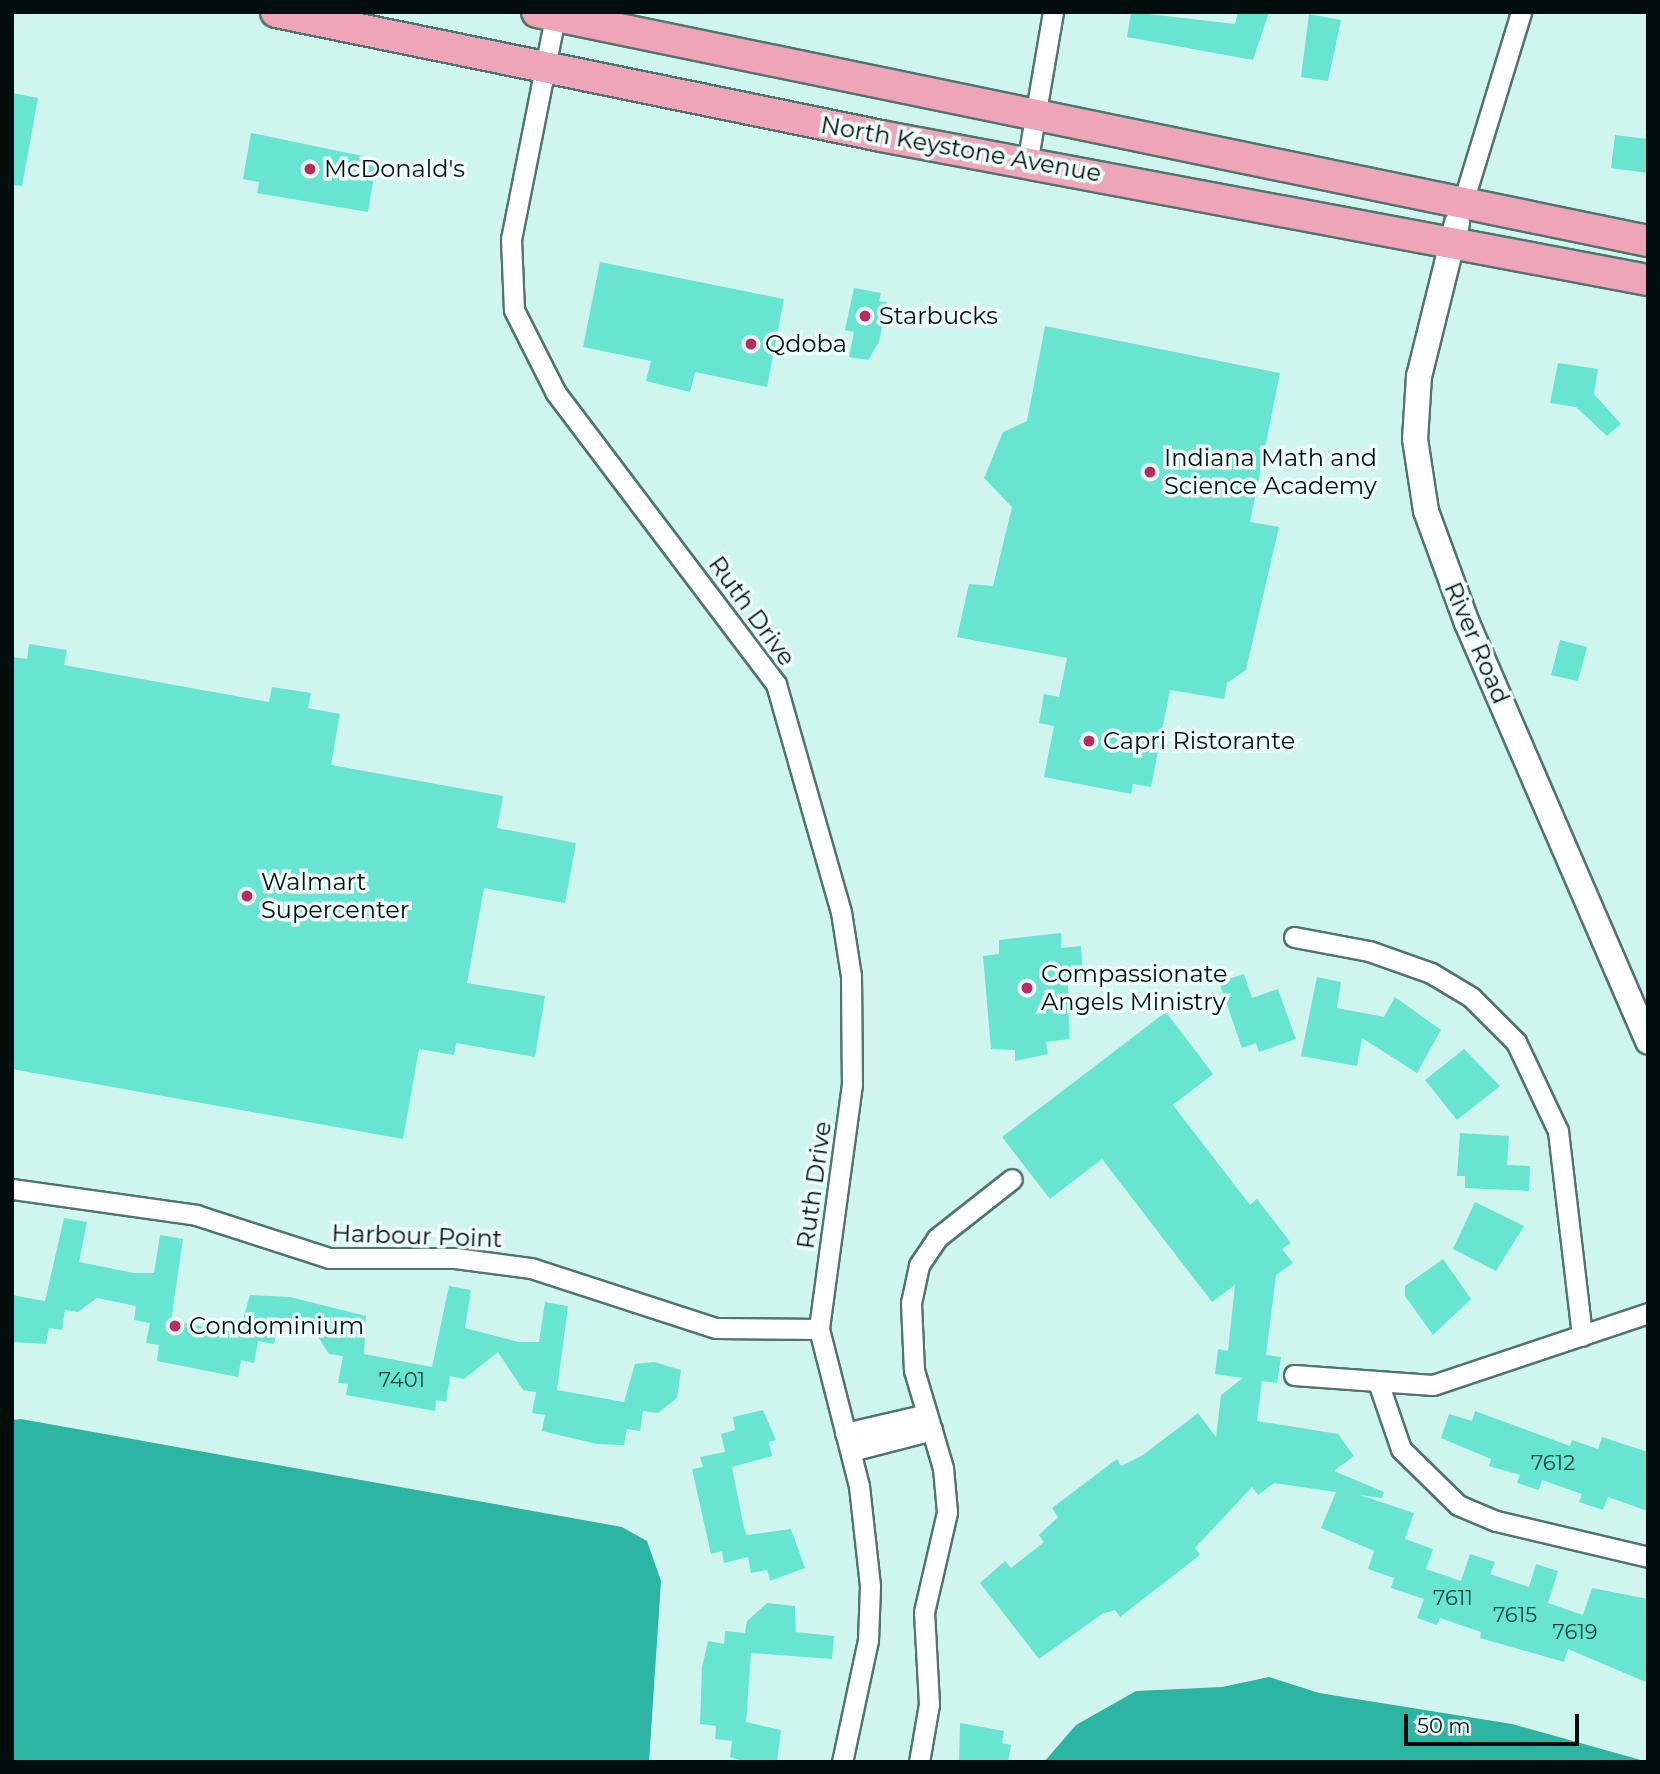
<!DOCTYPE html>
<html>
<head>
<meta charset="utf-8">
<style>
	body { margin:0 }
	#map { position:relative; width:1660px; height:1774px; overflow:hidden; background:#cff6ee; font-family:Montserrat,sans-serif }
	div>[style] { position:absolute }
	[style*='--x'] { left:calc(var(--x)*1px); top:calc(var(--y)*1px); width:calc(var(--w)*1px); rotate:calc(var(--a)*1deg) }
	.water>* { inset:0; background:#2cb5a2 }
	.building>* { inset:0; background:#67e5d1 }
	.roads { filter:drop-shadow(2px 0 #51746e) drop-shadow(-2px 0 #51746e) drop-shadow(0 2px #51746e) drop-shadow(0 -2px #51746e) }
	.minor>* { height:19px; margin:-9.5px; padding:0 9.5px; transform-origin:9.5px; border-radius:9.5px; background:#fff }
	.tertiary>* { height:24px; margin:-12px; padding:0 12px; transform-origin:12px; border-radius:12px; background:#fff }
	.primary>* { height:30px; margin:-15px; padding:0 15px; transform-origin:15px; border-radius:15px; background:#eea5b9 }
	.dots>* { width:19px; height:19px; translate:-50% -50%; box-sizing:border-box; border:4px solid #eefefa; border-radius:50% }
	span { translate:-50% -50%; white-space:nowrap; text-align:center; line-height:1.15; -webkit-text-stroke:7px #eefefa; paint-order:stroke }
	.number-label { font-size:21px; color:#1b443d }
	.number-label span { -webkit-text-stroke-width:0 }
	.street-label { font-size:24px; color:#020e0c }
	.poi-label { font-size:24px; color:#020e0c }
	.left { translate:0 -50%; text-align:left }
	.frame { position:absolute; inset:0; border:14px solid #020e0c; pointer-events:none }
	.scale { position:absolute; left:1404px; top:1714px; width:175px; height:32px; box-sizing:border-box; border:4px solid #020e0c; border-top:0; padding-left:9px; font-size:21px; line-height:24px; white-space:nowrap; color:#020e0c; -webkit-text-stroke:5px #eefefa; paint-order:stroke }
</style>
</head>
<body>
<div id="map">
	<div class="water">
		<div style="clip-path:polygon(21px 1419px,622px 1527px,647px 1541px,661px 1581px,649px 1762px,12px 1762px,12px 1420px)"></div>
		<div style="clip-path:polygon(1269px 1677px,1319px 1693px,1512px 1724px,1648px 1762px,1044px 1762px,1076px 1725px,1136px 1691px,1222px 1687px)"></div>
	</div>
	<div class="building">
		<div style="clip-path:polygon(1131px 12px,1235px 24px,1238px 12px,1269px 12px,1253px 60px,1127px 37px)"></div>
		<div style="clip-path:polygon(1309px 14px,1341px 20px,1328px 81px,1301px 77px)"></div>
		<div style="clip-path:polygon(12px 93px,38px 98px,22px 186px,12px 185px)"></div>
		<div style="clip-path:polygon(251px 133px,377px 159px,368px 212px,257px 193px,259px 182px,243px 179px)"></div>
		<div style="clip-path:polygon(1615px 135px,1648px 139px,1648px 173px,1611px 168px)"></div>
		<div style="clip-path:polygon(600px 262px,784px 299px,767px 387px,695px 372px,690px 392px,646px 381px,651px 361px,583px 347px)"></div>
		<div style="clip-path:polygon(854px 288px,881px 293px,879px 301px,887px 302px,879px 342px,868px 360px,849px 357px,854px 332px,845px 330px)"></div>
		<div style="clip-path:polygon(1045px 326px,1280px 373px,1250px 522px,1279px 527px,1246px 670px,1227px 683px,1224px 699px,1170px 690px,1151px 787px,1133px 784px,1131px 794px,1044px 777px,1054px 726px,1039px 723px,1044px 694px,1059px 697px,1067px 658px,957px 637px,969px 584px,993px 586px,1012px 507px,984px 478px,1003px 432px,1027px 421px)"></div>
		<div style="clip-path:polygon(1558px 363px,1598px 369px,1594px 394px,1621px 424px,1607px 436px,1576px 407px,1550px 403px)"></div>
		<div style="clip-path:polygon(1560px 640px,1587px 647px,1578px 681px,1551px 675px)"></div>
		<div style="clip-path:polygon(29px 644px,67px 650px,64px 665px,269px 702px,272px 687px,311px 693px,308px 708px,340px 714px,331px 765px,503px 796px,497px 828px,576px 843px,565px 903px,484px 888px,467px 983px,545px 996px,535px 1057px,456px 1043px,454px 1055px,419px 1049px,403px 1139px,12px 1069px,12px 657px,27px 659px)"></div>
		<div style="clip-path:polygon(1061px 933px,1061px 948px,1081px 946px,1083px 977px,1068px 979px,1069px 1039px,1046px 1042px,1048px 1054px,1015px 1061px,1015px 1050px,991px 1049px,983px 956px,999px 954px,999px 940px)"></div>
		<div style="clip-path:polygon(1244px 974px,1252px 998px,1278px 989px,1296px 1039px,1259px 1052px,1256px 1043px,1242px 1048px,1219px 982px)"></div>
		<div style="clip-path:polygon(1317px 977px,1341px 982px,1337px 1008px,1384px 1017px,1395px 997px,1441px 1030px,1417px 1073px,1362px 1038px,1357px 1066px,1301px 1056px)"></div>
		<div style="clip-path:polygon(1166px 1012px,1213px 1074px,1173px 1105px,1250px 1205px,1257px 1199px,1291px 1243px,1282px 1249px,1293px 1263px,1276px 1275px,1266px 1355px,1281px 1357px,1277px 1383px,1262px 1381px,1257px 1421px,1338px 1434px,1354px 1456px,1334px 1471px,1384px 1492px,1382px 1498px,1360px 1495px,1414px 1513px,1405px 1539px,1433px 1549px,1426px 1569px,1461px 1581px,1470px 1554px,1495px 1562px,1490px 1574px,1529px 1587px,1536px 1564px,1558px 1571px,1548px 1603px,1583px 1615px,1592px 1588px,1648px 1599px,1648px 1683px,1568px 1649px,1564px 1662px,1480px 1638px,1481px 1632px,1440px 1618px,1437px 1625px,1417px 1618px,1424px 1599px,1391px 1588px,1394px 1578px,1368px 1569px,1374px 1551px,1321px 1528px,1336px 1492px,1274px 1483px,1258px 1495px,1252px 1487px,1195px 1548px,1200px 1555px,1120px 1617px,1115px 1610px,1102px 1614px,1039px 1659px,980px 1583px,1005px 1561px,1011px 1568px,1044px 1542px,1039px 1535px,1058px 1517px,1052px 1508px,1117px 1459px,1121px 1466px,1143px 1455px,1198px 1413px,1216px 1437px,1221px 1395px,1243px 1378px,1215px 1374px,1218px 1349px,1228px 1351px,1235px 1285px,1212px 1302px,1102px 1159px,1050px 1199px,1002px 1137px)"></div>
		<div style="clip-path:polygon(1464px 1049px,1500px 1086px,1457px 1120px,1425px 1080px)"></div>
		<div style="clip-path:polygon(1460px 1133px,1509px 1136px,1507px 1165px,1530px 1166px,1529px 1191px,1465px 1188px,1465px 1176px,1457px 1176px)"></div>
		<div style="clip-path:polygon(1475px 1202px,1524px 1226px,1496px 1271px,1453px 1249px)"></div>
		<div style="clip-path:polygon(64px 1218px,87px 1222px,79px 1262px,134px 1273px,154px 1273px,160px 1235px,183px 1239px,171px 1321px,239px 1333px,250px 1295px,290px 1297px,366px 1316px,364px 1354px,432px 1367px,449px 1286px,471px 1290px,465px 1328px,519px 1342px,539px 1342px,545px 1302px,568px 1306px,557px 1390px,624px 1402px,635px 1364px,654px 1362px,681px 1370px,677px 1398px,658px 1413px,643px 1411px,640px 1431px,627px 1429px,624px 1445px,597px 1444px,542px 1431px,545px 1415px,532px 1413px,536px 1392px,523px 1390px,498px 1352px,464px 1379px,450px 1376px,446px 1402px,436px 1400px,435px 1411px,346px 1395px,348px 1384px,338px 1383px,343px 1356px,329px 1354px,306px 1318px,287px 1332px,277px 1331px,274px 1344px,258px 1341px,254px 1363px,241px 1360px,238px 1377px,157px 1361px,159px 1345px,146px 1343px,150px 1323px,134px 1320px,136px 1306px,97px 1298px,78px 1312px,65px 1310px,62px 1330px,49px 1328px,46px 1344px,12px 1342px,12px 1295px,45px 1301px)"></div>
		<div style="clip-path:polygon(1443px 1259px,1471px 1299px,1433px 1335px,1405px 1296px,1405px 1286px)"></div>
		<div style="clip-path:polygon(763px 1410px,776px 1440px,769px 1442px,772px 1456px,732px 1467px,744px 1528px,747px 1535px,791px 1529px,805px 1568px,770px 1581px,767px 1570px,751px 1573px,748px 1557px,724px 1563px,722px 1551px,711px 1554px,692px 1469px,703px 1467px,700px 1457px,725px 1452px,721px 1434px,735px 1430px,733px 1417px)"></div>
		<div style="clip-path:polygon(1475px 1411px,1570px 1446px,1572px 1440px,1598px 1449px,1602px 1437px,1648px 1452px,1648px 1511px,1608px 1497px,1603px 1510px,1579px 1502px,1582px 1494px,1542px 1480px,1539px 1490px,1517px 1483px,1520px 1475px,1489px 1466px,1491px 1459px,1441px 1438px,1449px 1414px,1472px 1421px)"></div>
		<div style="clip-path:polygon(767px 1603px,795px 1606px,796px 1632px,834px 1636px,832px 1659px,751px 1653px,746px 1722px,781px 1730px,777px 1762px,746px 1762px,730px 1757px,732px 1741px,715px 1739px,716px 1726px,700px 1724px,702px 1667px,708px 1641px,724px 1644px,725px 1631px,745px 1633px,747px 1621px)"></div>
		<div style="clip-path:polygon(960px 1723px,1004px 1731px,1002px 1743px,1011px 1745px,1008px 1762px,959px 1762px)"></div>
	</div>
	<div class="roads">
		<div class="minor">
			<div style="--x:556;--y:12;--w:231;--a:101.2"></div>
			<div style="--x:511;--y:239;--w:71;--a:87.6"></div>
			<div style="--x:514;--y:310;--w:93;--a:63.2"></div>
			<div style="--x:556;--y:393;--w:365;--a:52.9"></div>
			<div style="--x:776;--y:684;--w:237;--a:74.1"></div>
			<div style="--x:841;--y:912;--w:65;--a:81.1"></div>
			<div style="--x:851;--y:976;--w:108;--a:89.5"></div>
			<div style="--x:852;--y:1084;--w:247;--a:97.7"></div>
			<div style="--x:819;--y:1329;--w:162;--a:75.7"></div>
			<div style="--x:859;--y:1486;--w:101;--a:83.7"></div>
			<div style="--x:870;--y:1586;--w:54;--a:92.1"></div>
			<div style="--x:868;--y:1640;--w:125;--a:102"></div>
			<div style="--x:1027;--y:164;--w:154;--a:-80.3"></div>
			<div style="--x:1460;--y:212;--w:209;--a:-73"></div>
			<div style="--x:1294;--y:937;--w:76;--a:10.6"></div>
			<div style="--x:1369;--y:951;--w:66;--a:19.5"></div>
			<div style="--x:1431;--y:973;--w:47;--a:31"></div>
			<div style="--x:1471;--y:997;--w:64;--a:45"></div>
			<div style="--x:1516;--y:1042;--w:98;--a:64.7"></div>
			<div style="--x:1558;--y:1131;--w:206;--a:83.3"></div>
			<div style="--x:12;--y:1189;--w:186;--a:8"></div>
			<div style="--x:196;--y:1215;--w:140;--a:17.9"></div>
			<div style="--x:329;--y:1258;--w:126;--a:0"></div>
			<div style="--x:455;--y:1258;--w:77;--a:7.5"></div>
			<div style="--x:531;--y:1268;--w:194;--a:18"></div>
			<div style="--x:716;--y:1328;--w:103;--a:0.6"></div>
			<div style="--x:1294;--y:1375;--w:139;--a:4.1"></div>
			<div style="--x:1433;--y:1385;--w:227;--a:-18.5"></div>
			<div style="--x:1379;--y:1385;--w:68;--a:71"></div>
			<div style="--x:1401;--y:1449;--w:80;--a:44.5"></div>
			<div style="--x:1458;--y:1505;--w:41;--a:22.8"></div>
			<div style="--x:1496;--y:1521;--w:156;--a:13.3"></div>
			<div style="--x:845;--y:1433;--w:84;--a:-13"></div>
			<div style="--x:851;--y:1451;--w:84;--a:-14.5"></div>
			<div style="--x:919;--y:1762;--w:59;--a:-80.2"></div>
			<div style="--x:929;--y:1704;--w:92;--a:-93.1"></div>
			<div style="--x:924;--y:1612;--w:103;--a:-77"></div>
			<div style="--x:947;--y:1512;--w:44;--a:-95.2"></div>
			<div style="--x:943;--y:1468;--w:102;--a:-106.5"></div>
			<div style="--x:914;--y:1370;--w:67;--a:-92.6"></div>
			<div style="--x:911;--y:1303;--w:39;--a:-78"></div>
			<div style="--x:919;--y:1265;--w:32;--a:-56"></div>
			<div style="--x:937;--y:1238;--w:95;--a:-38.2"></div>
		</div>
		<div class="tertiary">
			<div style="--x:1457;--y:223;--w:158;--a:103.9"></div>
			<div style="--x:1419;--y:376;--w:63;--a:93.6"></div>
			<div style="--x:1415;--y:439;--w:73;--a:81.3"></div>
			<div style="--x:1426;--y:511;--w:119;--a:69.9"></div>
			<div style="--x:1467;--y:623;--w:456;--a:66.6"></div>
		</div>
		<div class="primary">
			<div style="--x:276;--y:12;--w:618;--a:11.58"></div>
			<div style="--x:881;--y:136;--w:780;--a:10.63"></div>
			<div style="--x:537;--y:12;--w:1134;--a:11.65"></div>
		</div>
	</div>
	<div class="dots">
		<div style="left:310px;top:169px;background:#ba2c60"></div>
		<div style="left:865px;top:316px;background:#ba2c60"></div>
		<div style="left:751px;top:344px;background:#ba2c60"></div>
		<div style="left:1150px;top:472px;background:#ba2c60"></div>
		<div style="left:1089px;top:741px;background:#ba2c60"></div>
		<div style="left:247px;top:896px;background:#ba2c60"></div>
		<div style="left:1027px;top:988px;background:#ba2c60"></div>
		<div style="left:175px;top:1326px;background:#ba2c60"></div>
	</div>
	<div class="number-label">
		<span style="left:402px;top:1380px">7401</span>
		<span style="left:1553px;top:1463px">7612</span>
		<span style="left:1453px;top:1598px">7611</span>
		<span style="left:1515px;top:1615px">7615</span>
		<span style="left:1575px;top:1632px">7619</span>
	</div>
	<div class="street-label">
		<span style="left:961px;top:149px;rotate:10deg">North Keystone Avenue</span>
		<span style="left:752px;top:611px;rotate:54deg">Ruth Drive</span>
		<span style="left:1477px;top:643px;rotate:67deg">River Road</span>
		<span style="left:814px;top:1185px;rotate:-82deg">Ruth Drive</span>
		<span style="left:417px;top:1236px;rotate:2deg">Harbour Point</span>
	</div>
	<div class="poi-label">
		<span class="left" style="left:324px;top:169px">McDonald's</span>
		<span class="left" style="left:879px;top:316px">Starbucks</span>
		<span class="left" style="left:765px;top:344px">Qdoba</span>
		<span class="left" style="left:1164px;top:472px">Indiana Math and<br>Science Academy</span>
		<span class="left" style="left:1103px;top:741px">Capri Ristorante</span>
		<span class="left" style="left:261px;top:896px">Walmart<br>Supercenter</span>
		<span class="left" style="left:1041px;top:988px">Compassionate<br>Angels Ministry</span>
		<span class="left" style="left:189px;top:1326px">Condominium</span>
	</div>
	<div class="frame"></div>
	<div class="scale">50 m</div>
</div>
</body>
</html>
